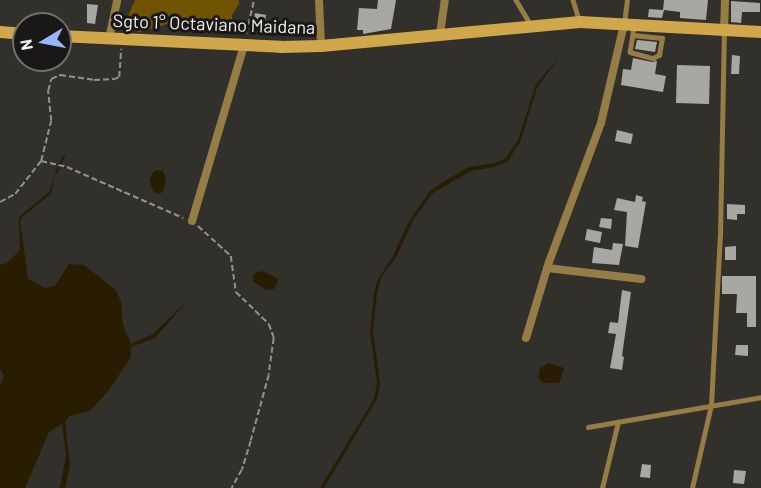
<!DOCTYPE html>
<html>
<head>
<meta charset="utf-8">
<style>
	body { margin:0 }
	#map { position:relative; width:761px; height:488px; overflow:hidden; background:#32302b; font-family:Barlow,sans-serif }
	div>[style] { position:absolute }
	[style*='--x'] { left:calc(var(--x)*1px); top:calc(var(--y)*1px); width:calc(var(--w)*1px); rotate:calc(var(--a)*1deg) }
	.forest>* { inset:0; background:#715403 }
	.water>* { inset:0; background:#281c01 }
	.stream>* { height:2px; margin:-1px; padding:0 1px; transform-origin:1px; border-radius:1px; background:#281c01 }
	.building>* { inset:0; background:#a9a7a1 }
	.path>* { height:1.5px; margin-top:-0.75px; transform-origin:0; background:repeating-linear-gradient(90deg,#91908c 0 6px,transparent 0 9px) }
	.lane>* { height:4.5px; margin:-2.25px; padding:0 2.25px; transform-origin:2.25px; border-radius:2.25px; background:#967c45 }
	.street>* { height:8px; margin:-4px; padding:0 4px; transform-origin:4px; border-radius:4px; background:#967c45 }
	.secondary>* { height:12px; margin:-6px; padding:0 6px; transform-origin:6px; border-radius:6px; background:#d0a74a }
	span { translate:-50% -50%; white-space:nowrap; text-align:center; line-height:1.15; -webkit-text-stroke:6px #191816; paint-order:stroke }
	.street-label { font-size:18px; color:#f2f1ee }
	.north { position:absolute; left:12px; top:12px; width:60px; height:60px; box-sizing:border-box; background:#191816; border:2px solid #706f6c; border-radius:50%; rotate:260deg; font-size:16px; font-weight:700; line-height:24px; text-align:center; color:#f2f1ee }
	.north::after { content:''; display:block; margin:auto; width:21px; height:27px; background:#96b6fd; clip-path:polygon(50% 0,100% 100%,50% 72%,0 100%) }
</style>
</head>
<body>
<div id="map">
	<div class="forest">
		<div style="clip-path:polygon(135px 0,239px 0,239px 4px,232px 15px,232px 28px,228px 33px,202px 33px,178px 21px,140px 32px,126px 29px,125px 23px)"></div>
	</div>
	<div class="water">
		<div style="clip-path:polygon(559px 57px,537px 88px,520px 142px,508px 161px,495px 167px,471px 171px,433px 193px,413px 220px,397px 256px,382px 276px,377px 293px,373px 331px,380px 383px,377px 399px,324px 488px,320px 488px,374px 399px,377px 382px,370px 332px,374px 294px,377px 281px,393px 256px,408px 223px,430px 191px,443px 182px,469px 167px,495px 163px,506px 158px,518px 140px,536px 84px)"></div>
		<div style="clip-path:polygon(157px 170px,163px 171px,166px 179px,164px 189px,160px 194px,154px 192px,149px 181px,153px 172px)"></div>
		<div style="clip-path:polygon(56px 171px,51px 194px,22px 217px,20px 221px,28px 279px,45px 288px,55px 286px,69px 264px,84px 265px,116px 290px,121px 302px,123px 325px,131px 344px,153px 334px,189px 299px,155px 338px,131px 347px,131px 357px,109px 390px,90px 411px,69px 416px,65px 422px,70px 465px,65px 488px,60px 488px,66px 455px,62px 424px,49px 432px,25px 488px,0 488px,0 386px,4px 376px,0 369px,0 265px,7px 263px,20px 250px,19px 217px,50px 191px)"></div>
		<div style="clip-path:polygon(262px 271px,279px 279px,274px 289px,266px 290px,253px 281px,253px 274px)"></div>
		<div style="clip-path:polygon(549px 363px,564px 368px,559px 383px,544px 383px,538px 378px,540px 368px)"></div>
	</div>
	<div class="stream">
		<div style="--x:56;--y:173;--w:19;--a:-65"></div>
	</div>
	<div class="building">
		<div style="clip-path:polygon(378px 0,396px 0,391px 29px,363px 34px,363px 30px,357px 30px,359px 8px,377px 9px)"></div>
		<div style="clip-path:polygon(664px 0,708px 0,706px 20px,680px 18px,680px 12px,664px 10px,662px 18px,648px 17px,649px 9px,663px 10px)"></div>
		<div style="clip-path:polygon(731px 1px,760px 3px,760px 12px,742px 12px,741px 23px,731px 22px)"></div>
		<div style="clip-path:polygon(87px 4px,98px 5px,95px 24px,87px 23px)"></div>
		<div style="clip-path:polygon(255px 13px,266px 15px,264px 29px,253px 27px)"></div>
		<div style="clip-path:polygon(637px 40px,657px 42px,655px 52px,635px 49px)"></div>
		<div style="clip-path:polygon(732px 55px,740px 56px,739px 74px,731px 74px)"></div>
		<div style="clip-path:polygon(633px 58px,652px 62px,657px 61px,655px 74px,666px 76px,663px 92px,621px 85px,623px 69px,631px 70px)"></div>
		<div style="clip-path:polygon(677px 65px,710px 66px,709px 104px,676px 103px)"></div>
		<div style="clip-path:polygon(617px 130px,633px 134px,631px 144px,615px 141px)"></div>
		<div style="clip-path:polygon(636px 195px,643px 197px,642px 201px,646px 202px,638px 248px,625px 246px,627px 212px,614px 210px,617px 198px,635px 202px)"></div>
		<div style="clip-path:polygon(727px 204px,745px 205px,745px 214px,737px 214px,737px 220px,727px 219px)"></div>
		<div style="clip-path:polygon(601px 218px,612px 219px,611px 229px,599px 227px)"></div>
		<div style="clip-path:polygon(587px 229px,602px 232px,600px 243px,585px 240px)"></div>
		<div style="clip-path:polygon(613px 243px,623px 244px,619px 265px,592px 263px,594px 247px,612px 250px)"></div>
		<div style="clip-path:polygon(736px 246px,736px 260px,725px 260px,725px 247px)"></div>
		<div style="clip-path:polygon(722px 276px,756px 276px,756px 327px,747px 327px,747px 313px,736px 313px,737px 294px,722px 294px)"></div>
		<div style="clip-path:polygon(622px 290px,631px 292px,622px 356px,624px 357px,622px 370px,610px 368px,616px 334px,608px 333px,610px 322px,618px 323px)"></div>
		<div style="clip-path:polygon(736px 345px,748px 345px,748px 356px,735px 355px)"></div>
		<div style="clip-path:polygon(642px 464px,651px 465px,650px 478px,640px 477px)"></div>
		<div style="clip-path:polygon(734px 470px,746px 471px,744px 484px,733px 483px)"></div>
	</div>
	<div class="path">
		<div style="--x:246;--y:34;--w:35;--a:-77"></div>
		<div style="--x:41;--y:161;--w:41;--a:-76"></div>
		<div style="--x:51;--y:121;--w:30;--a:-96"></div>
		<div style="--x:48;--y:91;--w:12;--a:-76"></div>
		<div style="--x:51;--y:79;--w:10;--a:-24"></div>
		<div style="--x:60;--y:75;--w:34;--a:8"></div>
		<div style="--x:94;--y:80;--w:21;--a:-3"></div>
		<div style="--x:115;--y:79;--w:4;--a:-27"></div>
		<div style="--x:119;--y:77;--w:28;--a:-86"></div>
		<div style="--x:0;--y:202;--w:17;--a:-28"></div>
		<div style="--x:15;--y:194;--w:42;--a:-51.8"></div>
		<div style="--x:41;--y:161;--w:27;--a:13"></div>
		<div style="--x:67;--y:167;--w:127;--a:23.7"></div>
		<div style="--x:198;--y:226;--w:45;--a:42.3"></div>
		<div style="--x:231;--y:256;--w:36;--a:82"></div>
		<div style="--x:236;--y:292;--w:46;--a:44.1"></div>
		<div style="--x:269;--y:324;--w:15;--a:70"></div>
		<div style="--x:274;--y:338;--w:37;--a:98"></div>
		<div style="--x:269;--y:375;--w:68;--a:105.3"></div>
		<div style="--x:251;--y:441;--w:30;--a:107"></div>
		<div style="--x:242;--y:470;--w:21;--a:119"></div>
	</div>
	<div class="lane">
		<div style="--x:516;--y:0;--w:29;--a:59"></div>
		<div style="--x:573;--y:0;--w:21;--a:73"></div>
		<div style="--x:624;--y:24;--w:24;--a:-83"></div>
		<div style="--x:634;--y:25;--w:10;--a:96"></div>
		<div style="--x:633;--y:35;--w:29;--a:6"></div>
		<div style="--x:633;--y:35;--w:17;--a:100"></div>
		<div style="--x:630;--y:52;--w:24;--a:15"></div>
		<div style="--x:653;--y:58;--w:7;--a:-27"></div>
		<div style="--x:659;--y:55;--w:17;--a:-80"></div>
		<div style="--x:588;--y:427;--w:176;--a:-9.8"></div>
		<div style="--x:602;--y:488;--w:68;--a:-76.4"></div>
		<div style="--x:692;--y:488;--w:85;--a:-77.1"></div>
		<div style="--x:711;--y:405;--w:169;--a:-87"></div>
		<div style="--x:720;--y:236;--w:205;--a:-88.9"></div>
	</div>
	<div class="street">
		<div style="--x:319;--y:0;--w:46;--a:87.5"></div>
		<div style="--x:724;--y:30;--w:30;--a:-88"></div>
		<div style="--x:440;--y:34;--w:34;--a:-82"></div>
		<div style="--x:109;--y:39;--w:40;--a:-78"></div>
		<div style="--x:192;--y:221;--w:184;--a:-73.5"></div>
		<div style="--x:547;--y:268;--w:95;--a:6.7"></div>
		<div style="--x:526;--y:338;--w:79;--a:-73.2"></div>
		<div style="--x:549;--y:262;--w:148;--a:-69.5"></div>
		<div style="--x:601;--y:123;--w:102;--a:-76.9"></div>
	</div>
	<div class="secondary">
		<div style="--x:0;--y:32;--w:24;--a:5"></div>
		<div style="--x:60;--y:36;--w:221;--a:2.8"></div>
		<div style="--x:281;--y:47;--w:40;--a:-1.4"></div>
		<div style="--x:321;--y:46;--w:260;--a:-5.3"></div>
		<div style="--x:580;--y:22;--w:181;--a:3.2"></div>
	</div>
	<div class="street-label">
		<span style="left:214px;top:24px;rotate:2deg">Sgto 1° Octaviano Maidana</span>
	</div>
	<div class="north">N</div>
</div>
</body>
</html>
